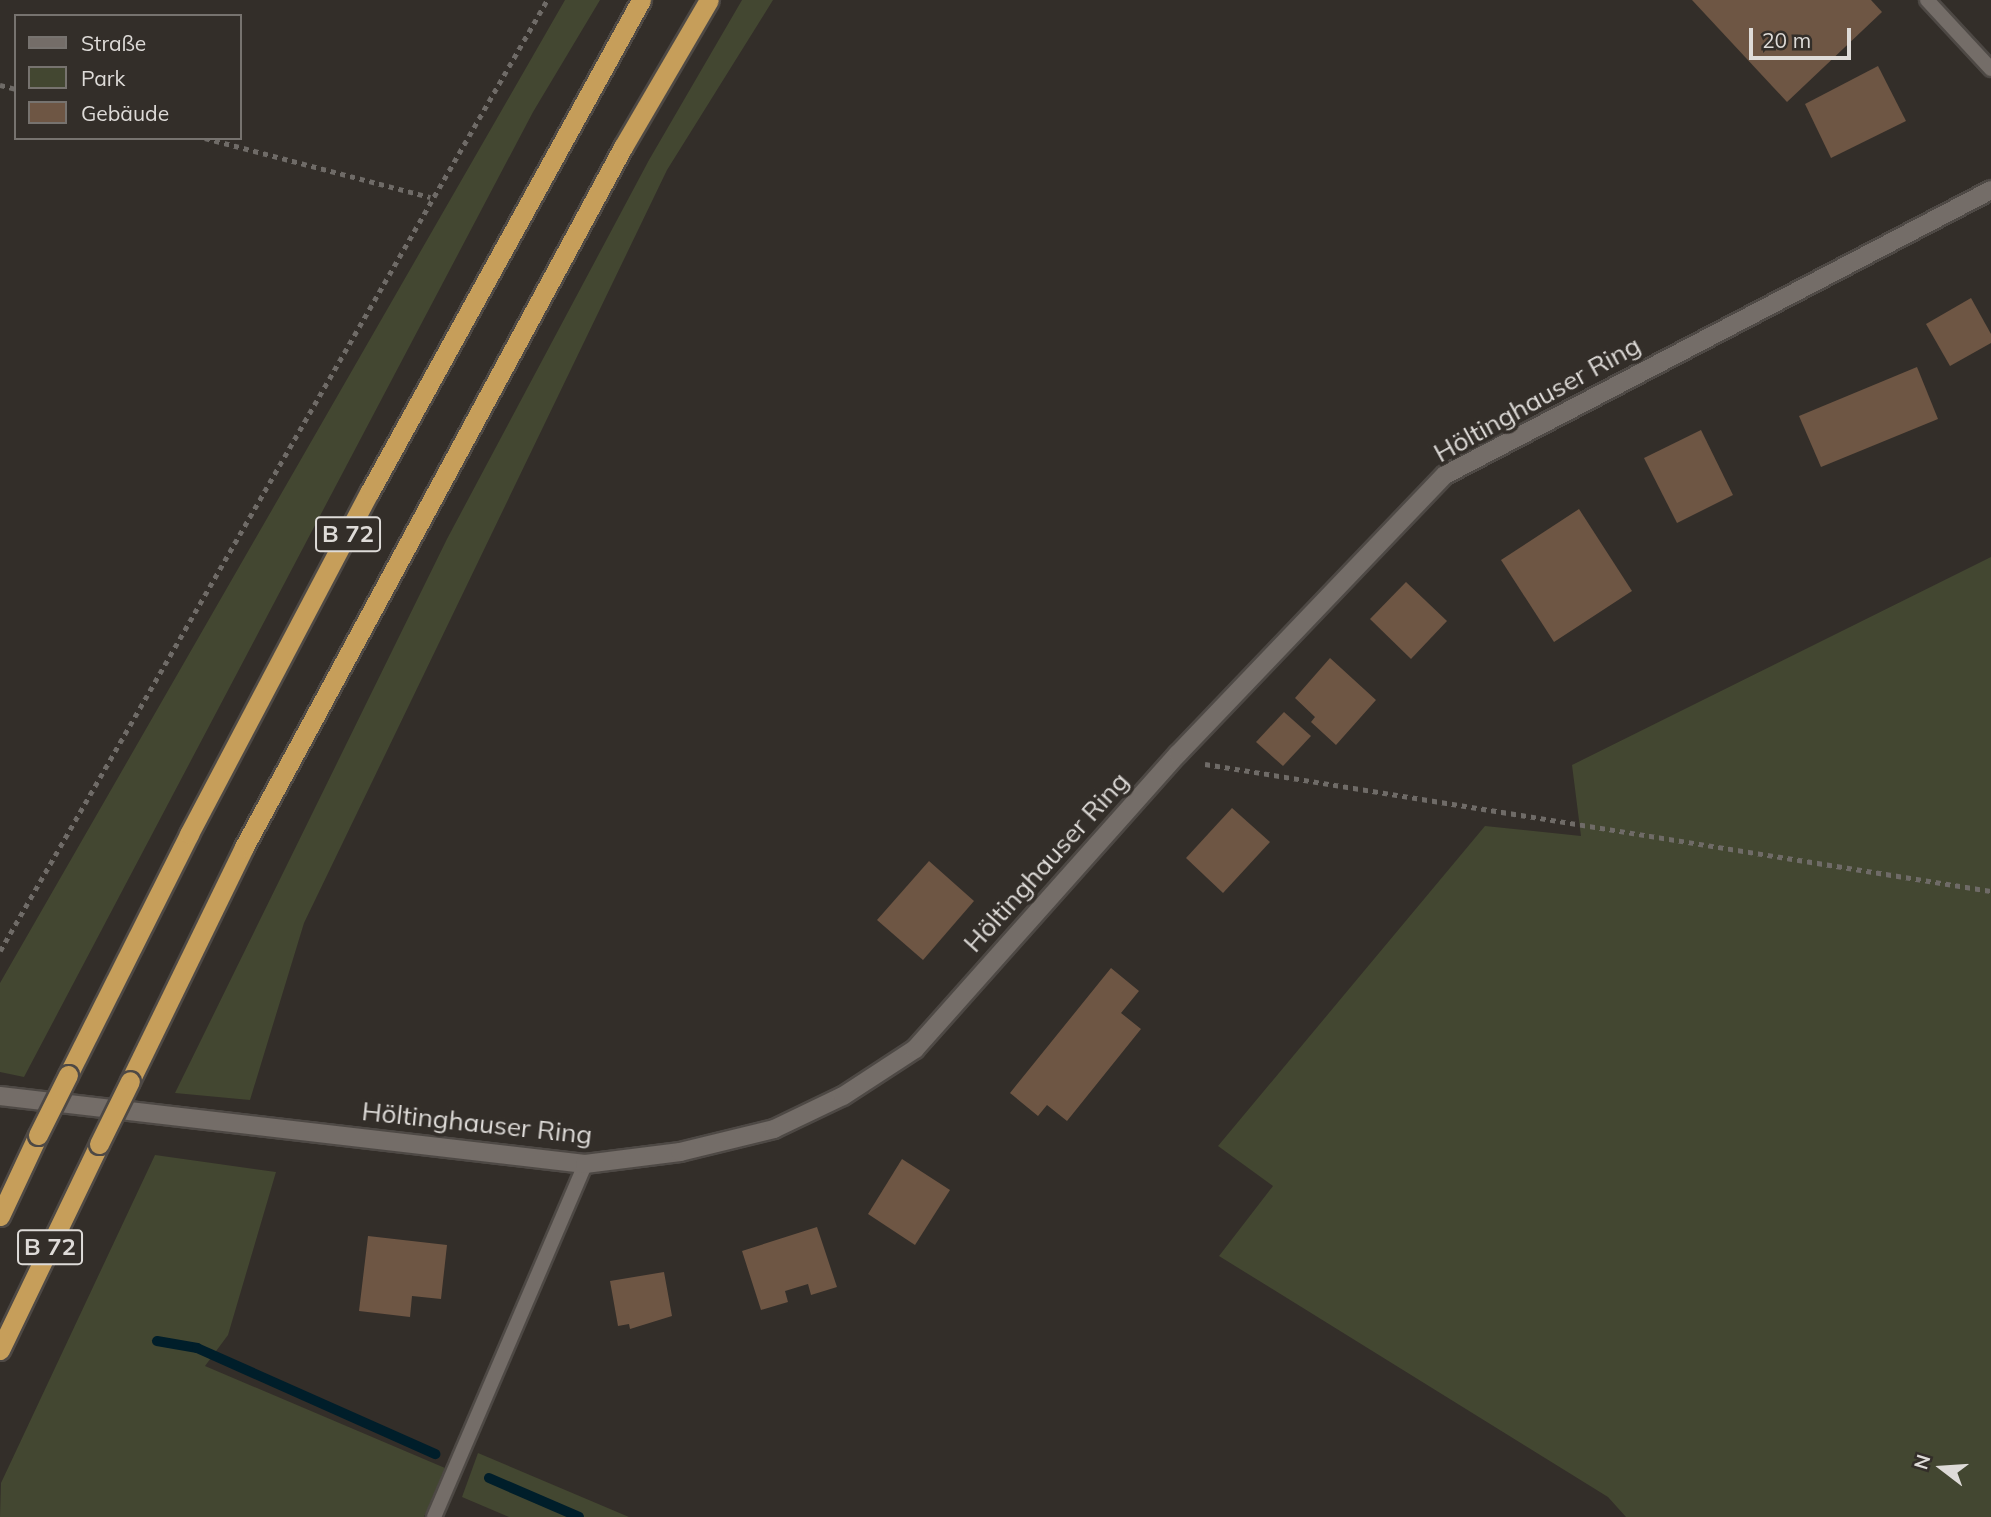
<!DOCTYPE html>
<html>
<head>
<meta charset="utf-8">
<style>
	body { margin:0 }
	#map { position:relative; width:1991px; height:1517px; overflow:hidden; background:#332e29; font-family:Mulish,sans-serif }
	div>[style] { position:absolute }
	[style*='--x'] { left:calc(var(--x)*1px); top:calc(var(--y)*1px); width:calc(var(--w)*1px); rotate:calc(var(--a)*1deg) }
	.green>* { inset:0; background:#434731 }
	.stream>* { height:10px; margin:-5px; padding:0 5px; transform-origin:5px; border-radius:5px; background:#001e2a }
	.building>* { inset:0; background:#6e5644 }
	.path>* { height:4.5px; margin-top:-2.25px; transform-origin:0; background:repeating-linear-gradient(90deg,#6f6b67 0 5px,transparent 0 10px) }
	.roads { filter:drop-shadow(2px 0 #4e4945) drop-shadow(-2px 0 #4e4945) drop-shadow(0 2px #4e4945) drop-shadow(0 -2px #4e4945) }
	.service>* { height:14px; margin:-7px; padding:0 7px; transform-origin:7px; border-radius:7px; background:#746d68 }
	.minor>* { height:18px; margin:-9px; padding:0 9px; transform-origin:9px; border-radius:9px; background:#746d68 }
	.trunk>* { height:19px; margin:-9.5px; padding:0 9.5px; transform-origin:9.5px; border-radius:9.5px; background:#c69e5a }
	.bridges { filter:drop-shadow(2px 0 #4e4945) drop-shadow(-2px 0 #4e4945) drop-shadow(0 2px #4e4945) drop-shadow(0 -2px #4e4945) }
	.trunk-bridge>* { height:19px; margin:-9.5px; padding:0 9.5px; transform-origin:9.5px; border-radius:9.5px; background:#c69e5a }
	span { translate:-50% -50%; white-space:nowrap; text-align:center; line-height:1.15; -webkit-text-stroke:7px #332e29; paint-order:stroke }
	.shield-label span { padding:2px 5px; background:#332e29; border:2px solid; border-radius:5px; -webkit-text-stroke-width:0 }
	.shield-label { font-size:24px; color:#dedbd8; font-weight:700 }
	.street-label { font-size:26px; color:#dedbd8 }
	.legend { position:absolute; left:14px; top:14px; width:228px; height:126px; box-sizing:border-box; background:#332e29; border:2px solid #77736f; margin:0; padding:9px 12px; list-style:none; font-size:21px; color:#dedbd8 }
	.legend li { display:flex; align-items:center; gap:14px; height:35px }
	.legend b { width:35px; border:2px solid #77736f }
	.north { position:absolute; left:1907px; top:1433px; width:70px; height:70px; -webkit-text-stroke:5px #332e29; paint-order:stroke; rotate:287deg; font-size:19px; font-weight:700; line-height:28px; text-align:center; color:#dedbd8 }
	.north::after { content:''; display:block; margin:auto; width:24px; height:32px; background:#dedbd8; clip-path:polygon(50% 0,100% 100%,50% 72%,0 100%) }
	.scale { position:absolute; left:1749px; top:28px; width:102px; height:32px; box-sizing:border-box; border:4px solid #dedbd8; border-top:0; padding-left:9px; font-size:21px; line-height:24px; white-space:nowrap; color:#dedbd8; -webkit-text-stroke:5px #332e29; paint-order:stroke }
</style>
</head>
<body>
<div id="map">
	<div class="green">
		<div style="clip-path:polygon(565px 0,600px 0,533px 112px,24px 1077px,0 1072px,0 983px)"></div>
		<div style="clip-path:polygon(742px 0,773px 0,667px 170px,304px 923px,250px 1100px,175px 1093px,447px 539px,649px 160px)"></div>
		<div style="clip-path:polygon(1991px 557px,1991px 1517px,1626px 1517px,1608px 1497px,1219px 1256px,1273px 1186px,1218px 1146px,1485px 826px,1581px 836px,1572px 765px)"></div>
		<div style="clip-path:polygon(155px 1155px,276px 1172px,228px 1335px,205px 1366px,445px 1468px,424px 1517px,0 1517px,1px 1483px)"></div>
		<div style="clip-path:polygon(478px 1453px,629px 1517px,509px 1517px,462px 1497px)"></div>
	</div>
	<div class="stream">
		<div style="--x:157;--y:1341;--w:41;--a:9.9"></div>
		<div style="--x:197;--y:1348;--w:261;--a:24"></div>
		<div style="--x:489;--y:1478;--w:98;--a:23.4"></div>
	</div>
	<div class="building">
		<div style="clip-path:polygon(1692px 0,1871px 0,1882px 12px,1787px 102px)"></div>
		<div style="clip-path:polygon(1878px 66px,1906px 121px,1831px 158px,1805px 104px)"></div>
		<div style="clip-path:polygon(1971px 298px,1991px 334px,1991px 343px,1950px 366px,1926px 324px)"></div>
		<div style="clip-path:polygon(1917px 367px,1938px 419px,1821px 467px,1799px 416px)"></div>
		<div style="clip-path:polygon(1701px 430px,1733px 495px,1677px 523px,1644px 458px)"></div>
		<div style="clip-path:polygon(1579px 509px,1632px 591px,1554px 642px,1501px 560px)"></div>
		<div style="clip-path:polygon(1406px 582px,1447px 621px,1411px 659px,1370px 619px)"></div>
		<div style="clip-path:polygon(1330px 658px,1376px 700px,1336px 745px,1311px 722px,1315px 717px,1295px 698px)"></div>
		<div style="clip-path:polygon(1284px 712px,1311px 736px,1283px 766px,1256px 742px)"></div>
		<div style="clip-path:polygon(1232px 808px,1270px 842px,1223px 893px,1186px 858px)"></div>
		<div style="clip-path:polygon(929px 861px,974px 901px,923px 960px,877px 920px)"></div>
		<div style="clip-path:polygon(1111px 968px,1139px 991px,1121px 1013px,1141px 1029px,1067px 1121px,1047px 1105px,1038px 1116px,1010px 1093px)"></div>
		<div style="clip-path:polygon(902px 1159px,950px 1190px,915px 1245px,868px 1214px)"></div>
		<div style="clip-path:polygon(817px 1227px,837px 1287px,811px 1295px,808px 1284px,785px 1291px,788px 1302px,761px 1310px,742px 1251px)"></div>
		<div style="clip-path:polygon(368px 1236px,447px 1245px,441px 1299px,412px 1296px,410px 1317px,359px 1311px)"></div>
		<div style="clip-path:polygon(664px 1272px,672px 1316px,630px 1329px,629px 1324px,618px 1326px,610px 1281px)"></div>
	</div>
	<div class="path">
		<div style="--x:0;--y:85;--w:16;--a:14"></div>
		<div style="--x:205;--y:138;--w:233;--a:14.7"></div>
		<div style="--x:1205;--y:764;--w:796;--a:9.18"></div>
		<div style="--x:0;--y:951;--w:1097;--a:-60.09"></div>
	</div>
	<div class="roads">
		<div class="service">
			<div style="--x:1927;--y:0;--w:94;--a:47.2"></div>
			<div style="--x:434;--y:1517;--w:384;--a:-66.8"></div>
		</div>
		<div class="minor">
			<div style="--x:0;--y:1096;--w:589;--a:6.63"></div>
			<div style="--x:585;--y:1164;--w:96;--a:-7.2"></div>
			<div style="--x:680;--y:1152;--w:97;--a:-13.7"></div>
			<div style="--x:774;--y:1129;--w:76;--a:-25.6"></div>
			<div style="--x:843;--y:1096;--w:86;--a:-33.1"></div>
			<div style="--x:915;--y:1049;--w:395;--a:-48.3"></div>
			<div style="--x:1178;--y:754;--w:386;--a:-46.3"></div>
			<div style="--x:1445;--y:475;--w:616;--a:-27.56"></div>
		</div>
		<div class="trunk">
			<div style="--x:68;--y:1075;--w:270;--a:-63.3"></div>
			<div style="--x:189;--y:834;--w:386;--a:-62.2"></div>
			<div style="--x:369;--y:493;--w:563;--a:-61.11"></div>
			<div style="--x:130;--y:1081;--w:260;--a:-64"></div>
			<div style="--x:244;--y:847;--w:796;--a:-61.57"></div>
			<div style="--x:623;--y:147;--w:170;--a:-59.7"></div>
			<div style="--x:0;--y:1216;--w:89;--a:-64.9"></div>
			<div style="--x:0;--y:1350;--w:229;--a:-64.3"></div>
		</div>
	</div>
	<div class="bridges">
		<div class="trunk-bridge">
			<div style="--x:38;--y:1135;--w:67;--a:-63.4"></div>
			<div style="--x:99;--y:1144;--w:70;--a:-63.8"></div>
		</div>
	</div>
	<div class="shield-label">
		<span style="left:348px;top:534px">B 72</span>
		<span style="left:50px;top:1247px">B 72</span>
	</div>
	<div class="street-label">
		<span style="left:1537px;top:399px;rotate:-29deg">Höltinghauser Ring</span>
		<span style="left:1046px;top:862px;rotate:-48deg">Höltinghauser Ring</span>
		<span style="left:477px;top:1123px;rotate:6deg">Höltinghauser Ring</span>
	</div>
	<ul class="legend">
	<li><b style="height:9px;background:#746d68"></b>Straße</li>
	<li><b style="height:19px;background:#434731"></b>Park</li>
	<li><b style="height:19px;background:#6e5644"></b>Gebäude</li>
	</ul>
	<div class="north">N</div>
	<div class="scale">20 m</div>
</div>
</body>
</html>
